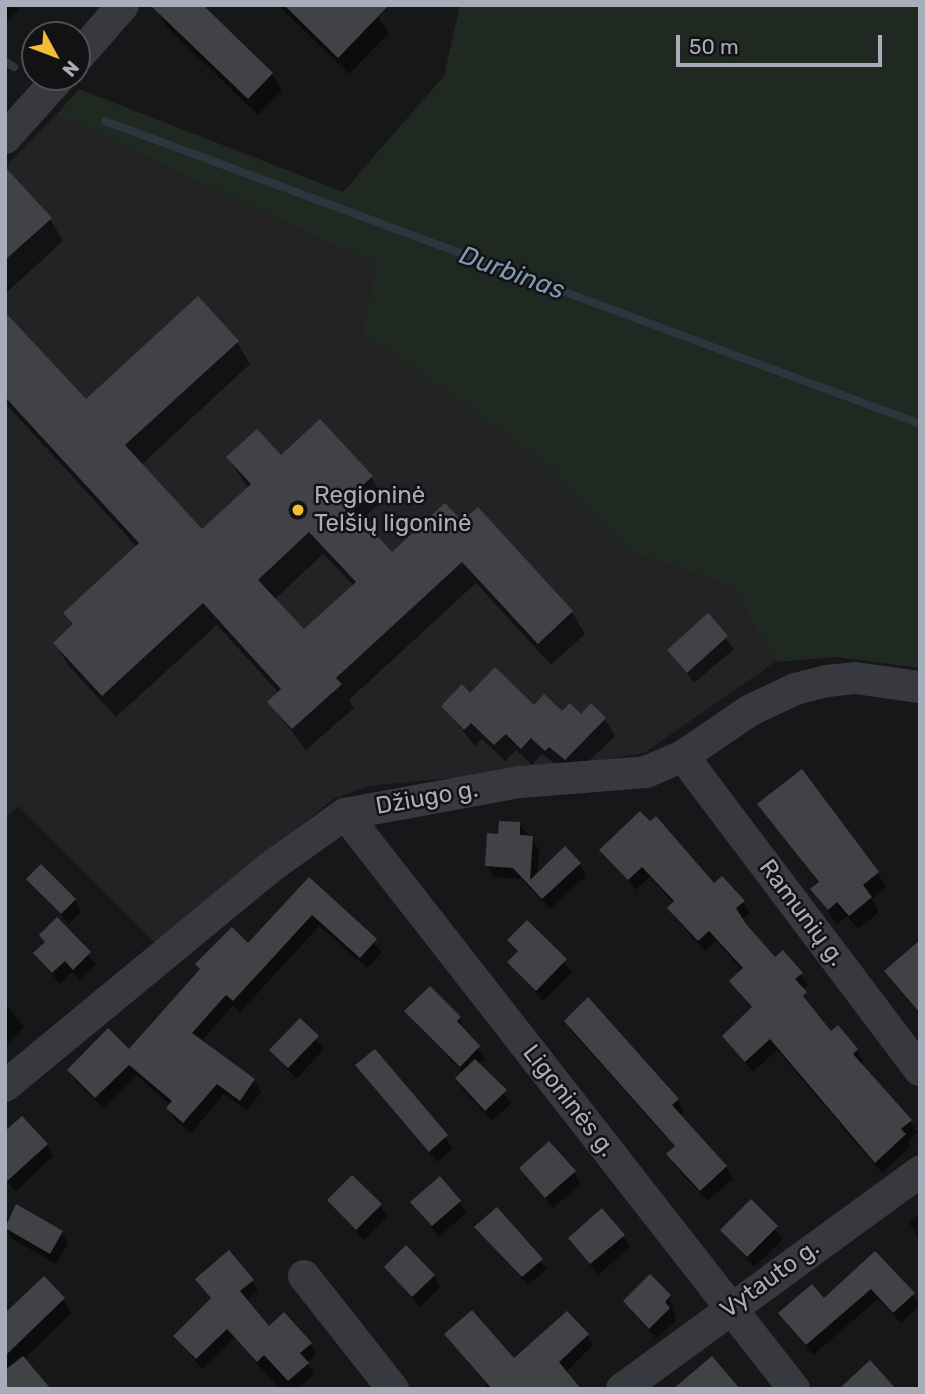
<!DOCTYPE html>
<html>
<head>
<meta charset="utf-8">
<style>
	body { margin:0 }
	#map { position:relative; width:925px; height:1394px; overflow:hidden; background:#171719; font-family:Rubik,sans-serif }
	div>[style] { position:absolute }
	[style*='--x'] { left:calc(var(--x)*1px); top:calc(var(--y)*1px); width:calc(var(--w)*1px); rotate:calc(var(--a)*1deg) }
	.built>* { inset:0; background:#232326 }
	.green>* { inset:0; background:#1f2821 }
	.shadow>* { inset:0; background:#0007 }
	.stream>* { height:8px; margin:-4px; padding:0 4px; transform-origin:4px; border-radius:4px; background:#2d353e }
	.building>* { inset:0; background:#414246 }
	.street>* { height:32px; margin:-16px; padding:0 16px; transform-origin:16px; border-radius:16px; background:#38393e }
	.dots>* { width:19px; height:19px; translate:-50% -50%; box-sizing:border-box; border:4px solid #121214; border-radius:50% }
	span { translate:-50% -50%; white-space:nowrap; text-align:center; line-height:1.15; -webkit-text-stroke:5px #121214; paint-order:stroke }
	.poi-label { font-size:24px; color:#a9adb9 }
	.left { translate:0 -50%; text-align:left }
	.street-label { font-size:24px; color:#a9adb9 }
	.water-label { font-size:26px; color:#8099b4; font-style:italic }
	.frame { position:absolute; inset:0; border:7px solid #a9adb9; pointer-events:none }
	.north { position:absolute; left:21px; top:21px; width:70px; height:70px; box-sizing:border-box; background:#121214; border:2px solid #4e5056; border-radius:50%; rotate:131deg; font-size:19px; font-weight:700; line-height:28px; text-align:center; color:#a9adb9 }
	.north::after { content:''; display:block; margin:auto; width:24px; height:32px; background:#f3bd36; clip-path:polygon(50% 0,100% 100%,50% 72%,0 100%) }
	.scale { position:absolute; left:676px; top:35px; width:206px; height:32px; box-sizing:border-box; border:4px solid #a9adb9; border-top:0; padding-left:9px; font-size:21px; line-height:24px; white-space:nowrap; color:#a9adb9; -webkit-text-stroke:5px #121214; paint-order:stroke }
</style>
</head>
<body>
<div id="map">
	<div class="built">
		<div style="clip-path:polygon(56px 115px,375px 265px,362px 333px,552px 469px,629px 552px,732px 587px,775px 662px,644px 753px,545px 769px,369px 786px,335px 798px,155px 943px,19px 806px,5px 817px,5px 167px)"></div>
	</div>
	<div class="green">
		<div style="clip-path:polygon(460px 5px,920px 5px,920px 668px,836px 657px,775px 662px,732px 587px,629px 552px,552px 469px,362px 333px,375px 265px,56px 115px,79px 89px,343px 192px,444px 76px)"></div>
	</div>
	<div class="shadow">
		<div style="clip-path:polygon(5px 5px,19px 9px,5px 22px)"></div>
		<div style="clip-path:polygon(278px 5px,369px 5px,389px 33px,349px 74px)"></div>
		<div style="clip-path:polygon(157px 10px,272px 74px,282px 91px,258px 115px,167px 27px)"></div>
		<div style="clip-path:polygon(5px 188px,50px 219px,63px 241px,5px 294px)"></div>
		<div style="clip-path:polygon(evenodd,5px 314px,85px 402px,237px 342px,250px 364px,141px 465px,202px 532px,249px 489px,228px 458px,281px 457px,371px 477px,384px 499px,360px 521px,391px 555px,462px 524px,572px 612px,585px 634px,551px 665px,476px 583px,349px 700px,354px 708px,306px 750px,269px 702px,279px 693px,217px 625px,116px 717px,68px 665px,55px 643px,73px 626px,66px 613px,137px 547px,5px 403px,5px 314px,323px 554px,354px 586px,304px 632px,274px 600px,323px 554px)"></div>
		<div style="clip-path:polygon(708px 616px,734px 649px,694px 683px,669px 650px)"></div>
		<div style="clip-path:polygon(470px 695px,605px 719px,615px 736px,573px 776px,542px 754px,532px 765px,516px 750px,505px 761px,482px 739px,475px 746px,443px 706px)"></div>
		<div style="clip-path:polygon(760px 804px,878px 873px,886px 888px,872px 899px,879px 912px,858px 929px,847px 916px,837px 924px,812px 889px,819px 884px)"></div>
		<div style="clip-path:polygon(519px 824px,539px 849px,537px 876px,580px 864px,586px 876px,550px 909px,521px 879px,494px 877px,487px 866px,500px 836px)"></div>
		<div style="clip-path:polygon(602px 850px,713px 886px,743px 902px,750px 913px,742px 920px,775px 960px,801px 974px,808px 985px,802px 990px,809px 1007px,831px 1033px,838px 1028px,857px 1050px,863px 1062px,860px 1065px,910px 1121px,917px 1132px,908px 1141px,911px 1146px,882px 1173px,777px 1050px,753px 1072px,724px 1036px,752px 1009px,731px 981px,743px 971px,716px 941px,705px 951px,676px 919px,669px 908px,674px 904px,650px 877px,636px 890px)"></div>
		<div style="clip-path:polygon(28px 879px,75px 900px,81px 912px,69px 924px)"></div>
		<div style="clip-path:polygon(309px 879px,382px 952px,367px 968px,319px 926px,240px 1012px,233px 1005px,201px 1042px,254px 1081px,261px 1092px,247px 1111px,224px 1094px,191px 1133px,175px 1120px,168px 1108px,171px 1105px,136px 1075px,103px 1108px,76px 1082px,69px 1070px,129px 1052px,201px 971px,197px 965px,248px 945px)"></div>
		<div style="clip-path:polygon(57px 920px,96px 965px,80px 980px,72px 972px,60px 984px,35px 954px,46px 944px,41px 935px)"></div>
		<div style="clip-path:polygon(527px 923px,572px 972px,543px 1001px,510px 962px,518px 954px,510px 940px)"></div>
		<div style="clip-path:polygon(920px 954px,920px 1014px,886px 972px)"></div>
		<div style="clip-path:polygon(588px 999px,678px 1100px,684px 1112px,680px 1116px,726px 1167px,733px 1179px,707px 1201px,675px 1166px,669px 1155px,676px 1148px,572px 1032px,566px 1021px)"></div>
		<div style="clip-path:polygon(5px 1002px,24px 1027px,5px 1046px)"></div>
		<div style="clip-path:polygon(406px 1012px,460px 1018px,464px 1032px,485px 1059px,479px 1065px,512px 1103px,492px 1121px,463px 1090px,457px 1078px,463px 1073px)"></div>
		<div style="clip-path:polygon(300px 1021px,324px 1049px,296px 1079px,271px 1050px)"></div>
		<div style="clip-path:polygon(375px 1051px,453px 1148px,437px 1162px,357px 1066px)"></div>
		<div style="clip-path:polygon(47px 1145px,53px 1156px,16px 1191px,5px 1179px)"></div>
		<div style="clip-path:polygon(521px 1168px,574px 1172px,581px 1184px,553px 1208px)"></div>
		<div style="clip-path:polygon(329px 1201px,380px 1205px,387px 1217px,364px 1240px)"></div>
		<div style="clip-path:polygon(751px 1201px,783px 1239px,754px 1267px,722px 1230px)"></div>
		<div style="clip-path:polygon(413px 1202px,460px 1202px,466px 1213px,439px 1237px)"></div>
		<div style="clip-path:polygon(16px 1206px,62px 1232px,68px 1244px,56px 1264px,11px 1238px,5px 1225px)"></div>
		<div style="clip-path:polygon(497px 1209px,547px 1269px,528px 1285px,476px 1227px)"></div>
		<div style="clip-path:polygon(920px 1214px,920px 1239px,909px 1223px)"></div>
		<div style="clip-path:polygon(623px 1236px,630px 1247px,598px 1275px,570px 1238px)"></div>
		<div style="clip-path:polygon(875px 1254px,920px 1305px,901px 1323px,878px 1299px,813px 1355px,780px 1313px,824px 1301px)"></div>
		<div style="clip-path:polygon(386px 1268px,434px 1276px,440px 1287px,420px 1307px)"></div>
		<div style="clip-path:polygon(197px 1279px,252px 1281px,258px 1291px,246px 1301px,269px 1328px,310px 1344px,316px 1354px,307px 1363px,314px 1374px,297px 1389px,280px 1389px,234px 1338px,202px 1369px,175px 1336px,212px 1300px)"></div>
		<div style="clip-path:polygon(669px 1296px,676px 1321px,656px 1339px,625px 1302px)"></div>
		<div style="clip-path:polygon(63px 1299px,71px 1313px,24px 1359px,5px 1389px,5px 1315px)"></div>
		<div style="clip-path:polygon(446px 1335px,514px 1360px,587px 1335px,593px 1345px,565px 1373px,578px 1389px,483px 1389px,487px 1385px)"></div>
	</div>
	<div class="stream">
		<div style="--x:5;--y:61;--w:11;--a:34"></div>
		<div style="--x:105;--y:121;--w:870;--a:20.39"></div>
	</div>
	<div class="building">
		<div style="clip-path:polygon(150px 5px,203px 5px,273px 73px,248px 99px)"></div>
		<div style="clip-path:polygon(284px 5px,389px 5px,338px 58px)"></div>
		<div style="clip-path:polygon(5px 167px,52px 218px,5px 260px)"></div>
		<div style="clip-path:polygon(evenodd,198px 296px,239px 341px,125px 445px,202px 529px,251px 484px,226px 457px,257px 429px,281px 455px,320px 419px,373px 476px,345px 501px,392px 552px,445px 503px,462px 521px,478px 507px,573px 611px,538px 644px,462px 562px,336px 678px,342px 684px,292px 729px,267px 702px,281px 689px,203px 603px,102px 696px,53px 643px,73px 624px,63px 613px,139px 543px,5px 397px,5px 312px,86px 399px,198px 296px,309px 532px,356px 582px,304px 629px,258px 580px,309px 532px)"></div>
		<div style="clip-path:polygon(708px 613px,728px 636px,687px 673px,667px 650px)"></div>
		<div style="clip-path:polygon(495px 667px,534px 705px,544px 694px,562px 711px,570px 703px,581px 714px,591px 703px,606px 718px,565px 760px,549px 747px,545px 751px,531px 738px,521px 749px,506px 734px,494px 745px,471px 723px,464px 730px,441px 706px,462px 684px,470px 693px)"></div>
		<div style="clip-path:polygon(802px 769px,879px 872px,863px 885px,872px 897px,849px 916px,837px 902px,828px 910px,810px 889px,819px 882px,757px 804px)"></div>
		<div style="clip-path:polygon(640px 811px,650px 821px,656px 816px,714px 883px,722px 876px,745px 901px,736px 908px,746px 924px,775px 957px,783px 950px,803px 973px,795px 979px,807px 992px,803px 996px,831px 1031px,838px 1025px,858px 1049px,853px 1054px,912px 1120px,901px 1129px,906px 1134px,875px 1163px,770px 1039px,745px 1062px,722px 1036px,752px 1007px,729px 981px,743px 968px,709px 931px,698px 941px,667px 908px,674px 901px,642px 867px,628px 880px,599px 850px)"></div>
		<div style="clip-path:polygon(499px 821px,520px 822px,520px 835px,533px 836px,530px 880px,565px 846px,581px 863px,542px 899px,513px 868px,485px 866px,487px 833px,498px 834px)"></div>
		<div style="clip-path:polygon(41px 864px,76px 899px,61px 914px,26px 879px)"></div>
		<div style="clip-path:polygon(309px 877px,377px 939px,360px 958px,312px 915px,233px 1001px,226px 995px,192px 1033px,255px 1079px,240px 1101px,217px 1084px,183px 1123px,166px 1108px,172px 1101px,129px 1065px,95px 1098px,67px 1070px,108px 1028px,129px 1049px,200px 969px,195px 964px,232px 927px,248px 943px)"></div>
		<div style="clip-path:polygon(57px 917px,91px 952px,73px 970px,65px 961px,52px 973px,33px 953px,45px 942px,39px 935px)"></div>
		<div style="clip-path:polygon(527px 920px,567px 959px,536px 991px,507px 962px,518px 951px,507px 940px)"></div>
		<div style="clip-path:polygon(920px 940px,920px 1013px,884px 971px)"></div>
		<div style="clip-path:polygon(430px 986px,461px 1017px,457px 1021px,480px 1046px,460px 1067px,404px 1011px)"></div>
		<div style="clip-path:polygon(588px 997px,679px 1099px,672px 1105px,727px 1166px,700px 1191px,666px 1154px,675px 1146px,564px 1021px)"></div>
		<div style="clip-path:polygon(300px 1018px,319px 1036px,288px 1068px,269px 1050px)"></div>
		<div style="clip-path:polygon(375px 1049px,448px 1135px,429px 1152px,355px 1065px)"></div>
		<div style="clip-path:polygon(475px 1059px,507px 1090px,485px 1111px,455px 1078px)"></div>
		<div style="clip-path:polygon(22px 1116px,48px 1144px,5px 1183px,5px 1131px)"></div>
		<div style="clip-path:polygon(549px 1141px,576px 1171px,545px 1198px,519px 1168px)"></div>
		<div style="clip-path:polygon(352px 1175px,382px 1204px,356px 1230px,327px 1200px)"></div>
		<div style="clip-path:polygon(440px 1176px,461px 1201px,432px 1226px,410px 1202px)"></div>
		<div style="clip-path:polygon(751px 1199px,778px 1226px,747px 1257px,720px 1230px)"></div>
		<div style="clip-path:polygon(16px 1204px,63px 1231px,50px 1254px,5px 1228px)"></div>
		<div style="clip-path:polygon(497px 1207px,543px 1259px,522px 1277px,474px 1227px)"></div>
		<div style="clip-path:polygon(602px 1208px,625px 1235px,590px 1264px,568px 1238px)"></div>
		<div style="clip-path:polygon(406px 1245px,435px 1275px,412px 1297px,384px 1267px)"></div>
		<div style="clip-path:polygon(229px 1250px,254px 1280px,240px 1291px,269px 1326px,284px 1312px,312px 1343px,300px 1353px,309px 1363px,288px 1381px,264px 1355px,257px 1362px,227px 1329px,196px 1359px,173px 1336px,211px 1298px,195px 1279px)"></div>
		<div style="clip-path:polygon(875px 1251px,915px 1293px,893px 1313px,871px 1289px,806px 1345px,778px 1313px,812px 1284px,824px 1298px)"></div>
		<div style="clip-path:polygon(650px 1274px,671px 1295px,665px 1302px,670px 1308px,649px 1329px,623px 1301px)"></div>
		<div style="clip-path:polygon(44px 1276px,65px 1298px,5px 1356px,5px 1313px)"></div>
		<div style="clip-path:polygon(472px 1310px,514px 1358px,567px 1311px,589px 1334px,559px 1362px,581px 1389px,492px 1389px,444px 1334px)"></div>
		<div style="clip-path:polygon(23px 1356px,51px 1389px,5px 1389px,5px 1370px)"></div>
		<div style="clip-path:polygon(712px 1356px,740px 1389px,673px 1389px)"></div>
		<div style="clip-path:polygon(870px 1360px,896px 1389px,839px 1389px)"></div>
	</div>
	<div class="street">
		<div style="--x:77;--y:58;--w:70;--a:-49"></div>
		<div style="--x:5;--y:138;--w:82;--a:-48"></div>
		<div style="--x:683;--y:756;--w:393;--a:53"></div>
		<div style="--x:345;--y:814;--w:730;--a:52.01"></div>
		<div style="--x:5;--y:1086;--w:342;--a:-39.5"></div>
		<div style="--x:269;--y:868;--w:93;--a:-35.4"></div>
		<div style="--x:345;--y:814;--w:178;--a:-10.4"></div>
		<div style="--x:520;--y:782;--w:126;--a:-4.5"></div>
		<div style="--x:646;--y:772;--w:40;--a:-23.4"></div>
		<div style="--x:683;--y:756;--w:80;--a:-34.3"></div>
		<div style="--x:749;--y:711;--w:51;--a:-25.6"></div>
		<div style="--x:795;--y:689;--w:33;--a:-14"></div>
		<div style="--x:827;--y:681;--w:28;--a:-6"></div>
		<div style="--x:855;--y:678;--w:66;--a:7.9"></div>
		<div style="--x:304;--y:1276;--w:144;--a:51.8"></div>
		<div style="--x:622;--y:1389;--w:369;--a:-36.1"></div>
	</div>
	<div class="dots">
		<div style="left:298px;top:510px;background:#f3bd36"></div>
	</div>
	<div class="poi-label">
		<span class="left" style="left:314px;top:510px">Regioninė<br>Telšių ligoninė</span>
	</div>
	<div class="street-label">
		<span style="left:427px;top:798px;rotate:-10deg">Džiugo g.</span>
		<span style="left:802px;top:913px;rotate:53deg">Ramunių g.</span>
		<span style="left:569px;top:1101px;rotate:52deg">Ligoninės g.</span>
		<span style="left:770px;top:1279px;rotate:-36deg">Vytauto g.</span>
	</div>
	<div class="water-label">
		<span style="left:512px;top:273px;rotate:20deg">Durbinas</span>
	</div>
	<div class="frame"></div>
	<div class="north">N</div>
	<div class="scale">50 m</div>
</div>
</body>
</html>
